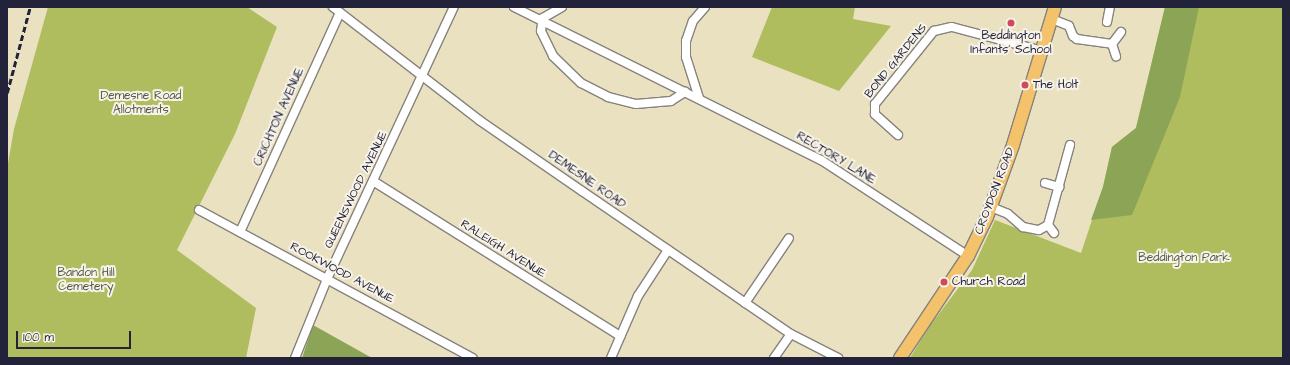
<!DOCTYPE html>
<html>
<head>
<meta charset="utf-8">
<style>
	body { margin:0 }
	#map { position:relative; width:1290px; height:365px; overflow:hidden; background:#eae1c0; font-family:"Architects Daughter",sans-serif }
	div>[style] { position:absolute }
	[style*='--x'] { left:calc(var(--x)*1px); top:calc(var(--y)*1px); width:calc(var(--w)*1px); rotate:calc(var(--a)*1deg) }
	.green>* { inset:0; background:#afbd5f }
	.forest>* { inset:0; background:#8ba456 }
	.roads { filter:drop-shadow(1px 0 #86827e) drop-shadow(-1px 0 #86827e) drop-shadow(0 1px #86827e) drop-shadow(0 -1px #86827e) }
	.minor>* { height:8px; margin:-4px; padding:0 4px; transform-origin:4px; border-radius:4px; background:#fff }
	.highway>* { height:12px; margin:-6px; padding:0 6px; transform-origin:6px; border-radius:6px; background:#f3c26a }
	.rail>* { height:2.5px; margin-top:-1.25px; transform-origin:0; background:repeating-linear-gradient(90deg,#22223b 0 6px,transparent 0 9px) }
	.dots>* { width:11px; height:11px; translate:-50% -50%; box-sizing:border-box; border:2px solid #f7f3e8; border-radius:50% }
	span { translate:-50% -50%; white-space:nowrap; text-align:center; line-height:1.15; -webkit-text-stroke:4px #f7f3e8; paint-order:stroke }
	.poi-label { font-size:12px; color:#22223b }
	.left { translate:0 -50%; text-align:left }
	.street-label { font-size:12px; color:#22223b }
	.park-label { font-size:12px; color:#535848 }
	.frame { position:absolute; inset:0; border:8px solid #22223b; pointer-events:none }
	.scale { position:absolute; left:16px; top:331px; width:115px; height:18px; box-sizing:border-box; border:2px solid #22223b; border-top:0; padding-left:5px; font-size:12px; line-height:14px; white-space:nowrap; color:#22223b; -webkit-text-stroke:3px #f7f3e8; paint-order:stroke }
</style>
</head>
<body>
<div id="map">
	<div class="green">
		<div style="clip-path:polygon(48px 7px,247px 7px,277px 27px,235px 134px,177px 250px,256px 308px,246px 358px,7px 358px,7px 169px,14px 129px)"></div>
		<div style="clip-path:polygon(772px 7px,855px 7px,853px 19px,891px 26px,839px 91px,752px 57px)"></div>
		<div style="clip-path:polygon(1165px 7px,1283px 7px,1283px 358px,910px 358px,929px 327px,972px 270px,995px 220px,1081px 253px,1103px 187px,1112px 147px,1136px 128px)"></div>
	</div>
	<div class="forest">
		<div style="clip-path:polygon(1165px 7px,1199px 7px,1180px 97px,1132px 215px,1091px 220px,1103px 187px,1112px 147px,1136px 128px)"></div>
		<div style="clip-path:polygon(313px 325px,372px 358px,302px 358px)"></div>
	</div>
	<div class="roads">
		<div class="minor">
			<div style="--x:333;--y:7;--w:185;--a:37.7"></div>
			<div style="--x:479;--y:120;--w:125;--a:34.6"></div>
			<div style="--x:582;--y:191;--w:253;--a:34.4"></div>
			<div style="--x:791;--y:334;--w:53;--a:27.1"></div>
			<div style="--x:514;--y:7;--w:343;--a:26.5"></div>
			<div style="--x:821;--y:160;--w:176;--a:33.1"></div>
			<div style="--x:562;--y:7;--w:22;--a:150"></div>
			<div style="--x:543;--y:18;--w:13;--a:99"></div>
			<div style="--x:541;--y:31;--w:28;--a:64"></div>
			<div style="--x:553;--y:56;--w:39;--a:44"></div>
			<div style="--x:581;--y:83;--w:30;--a:27"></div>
			<div style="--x:608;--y:97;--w:29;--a:14"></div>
			<div style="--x:636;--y:104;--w:35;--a:-5"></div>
			<div style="--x:671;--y:101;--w:17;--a:-33"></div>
			<div style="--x:1052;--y:19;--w:18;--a:22"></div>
			<div style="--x:1069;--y:26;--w:11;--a:68"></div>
			<div style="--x:1073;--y:36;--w:5;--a:37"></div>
			<div style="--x:1077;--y:39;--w:35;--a:8"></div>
			<div style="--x:1112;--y:44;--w:13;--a:72"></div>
			<div style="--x:1107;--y:22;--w:15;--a:-79"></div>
			<div style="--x:1112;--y:44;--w:15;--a:-53"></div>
			<div style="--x:699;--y:98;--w:43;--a:-107.6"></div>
			<div style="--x:686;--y:57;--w:16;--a:-90"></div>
			<div style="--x:686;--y:41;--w:21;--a:-71"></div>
			<div style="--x:693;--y:21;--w:18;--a:-49"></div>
			<div style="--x:898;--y:135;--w:31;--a:-138"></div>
			<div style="--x:875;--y:114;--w:10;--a:-90"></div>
			<div style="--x:875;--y:104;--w:94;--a:-51.1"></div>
			<div style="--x:934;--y:31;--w:18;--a:-13"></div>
			<div style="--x:952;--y:27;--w:94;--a:14.8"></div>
			<div style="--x:373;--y:181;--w:292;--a:32.1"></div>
			<div style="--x:1045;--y:183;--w:15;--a:16"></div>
			<div style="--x:991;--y:207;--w:18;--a:22"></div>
			<div style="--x:1008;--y:214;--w:20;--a:41"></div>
			<div style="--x:1023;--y:227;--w:16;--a:11"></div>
			<div style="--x:1039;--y:230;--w:10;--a:-29"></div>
			<div style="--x:1048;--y:225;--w:10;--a:53"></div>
			<div style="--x:199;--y:210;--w:311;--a:28.4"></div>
			<div style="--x:1048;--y:225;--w:83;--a:-74.6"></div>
			<div style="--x:240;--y:232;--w:241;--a:-65.5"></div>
			<div style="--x:745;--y:303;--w:78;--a:-55.9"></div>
			<div style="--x:295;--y:358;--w:85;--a:-67.9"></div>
			<div style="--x:327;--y:279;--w:300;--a:-65"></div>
			<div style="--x:611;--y:358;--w:68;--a:-66.5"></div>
			<div style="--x:638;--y:296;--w:55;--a:-56.9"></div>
			<div style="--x:774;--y:358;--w:29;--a:-55"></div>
		</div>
		<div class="highway">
			<div style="--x:900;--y:358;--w:123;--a:-56.3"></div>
			<div style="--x:968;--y:256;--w:43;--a:-64"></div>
			<div style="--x:987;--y:217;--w:77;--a:-70.1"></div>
			<div style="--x:1013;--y:145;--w:144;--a:-73.1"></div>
		</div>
	</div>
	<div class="rail">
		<div style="--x:7;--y:93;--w:89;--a:-75"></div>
	</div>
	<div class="dots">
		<div style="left:1011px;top:23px;background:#d1495b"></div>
		<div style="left:1025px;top:85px;background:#d1495b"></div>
		<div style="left:944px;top:282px;background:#d1495b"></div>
	</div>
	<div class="poi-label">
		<span style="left:1011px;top:43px">Beddington<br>Infants' School</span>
		<span class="left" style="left:1033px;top:85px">The Holt</span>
		<span class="left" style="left:952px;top:282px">Church Road</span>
	</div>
	<div class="street-label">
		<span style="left:896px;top:61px;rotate:-51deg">BOND GARDENS</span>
		<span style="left:279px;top:117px;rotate:-66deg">CRICHTON AVENUE</span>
		<span style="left:836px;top:158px;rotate:31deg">RECTORY LANE</span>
		<span style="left:587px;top:180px;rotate:35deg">DEMESNE ROAD</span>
		<span style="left:356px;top:190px;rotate:-64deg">QUEENSWOOD AVENUE</span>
		<span style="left:995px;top:191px;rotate:-69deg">CROYDON ROAD</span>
		<span style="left:503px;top:249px;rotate:32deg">RALEIGH AVENUE</span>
		<span style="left:342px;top:273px;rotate:28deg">ROOKWOOD AVENUE</span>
	</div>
	<div class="park-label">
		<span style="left:141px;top:103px">Demesne Road<br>Allotments</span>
		<span style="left:1184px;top:258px">Beddington Park</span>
		<span style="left:86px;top:280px">Bandon Hill<br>Cemetery</span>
	</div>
	<div class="frame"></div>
	<div class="scale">100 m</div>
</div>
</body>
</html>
